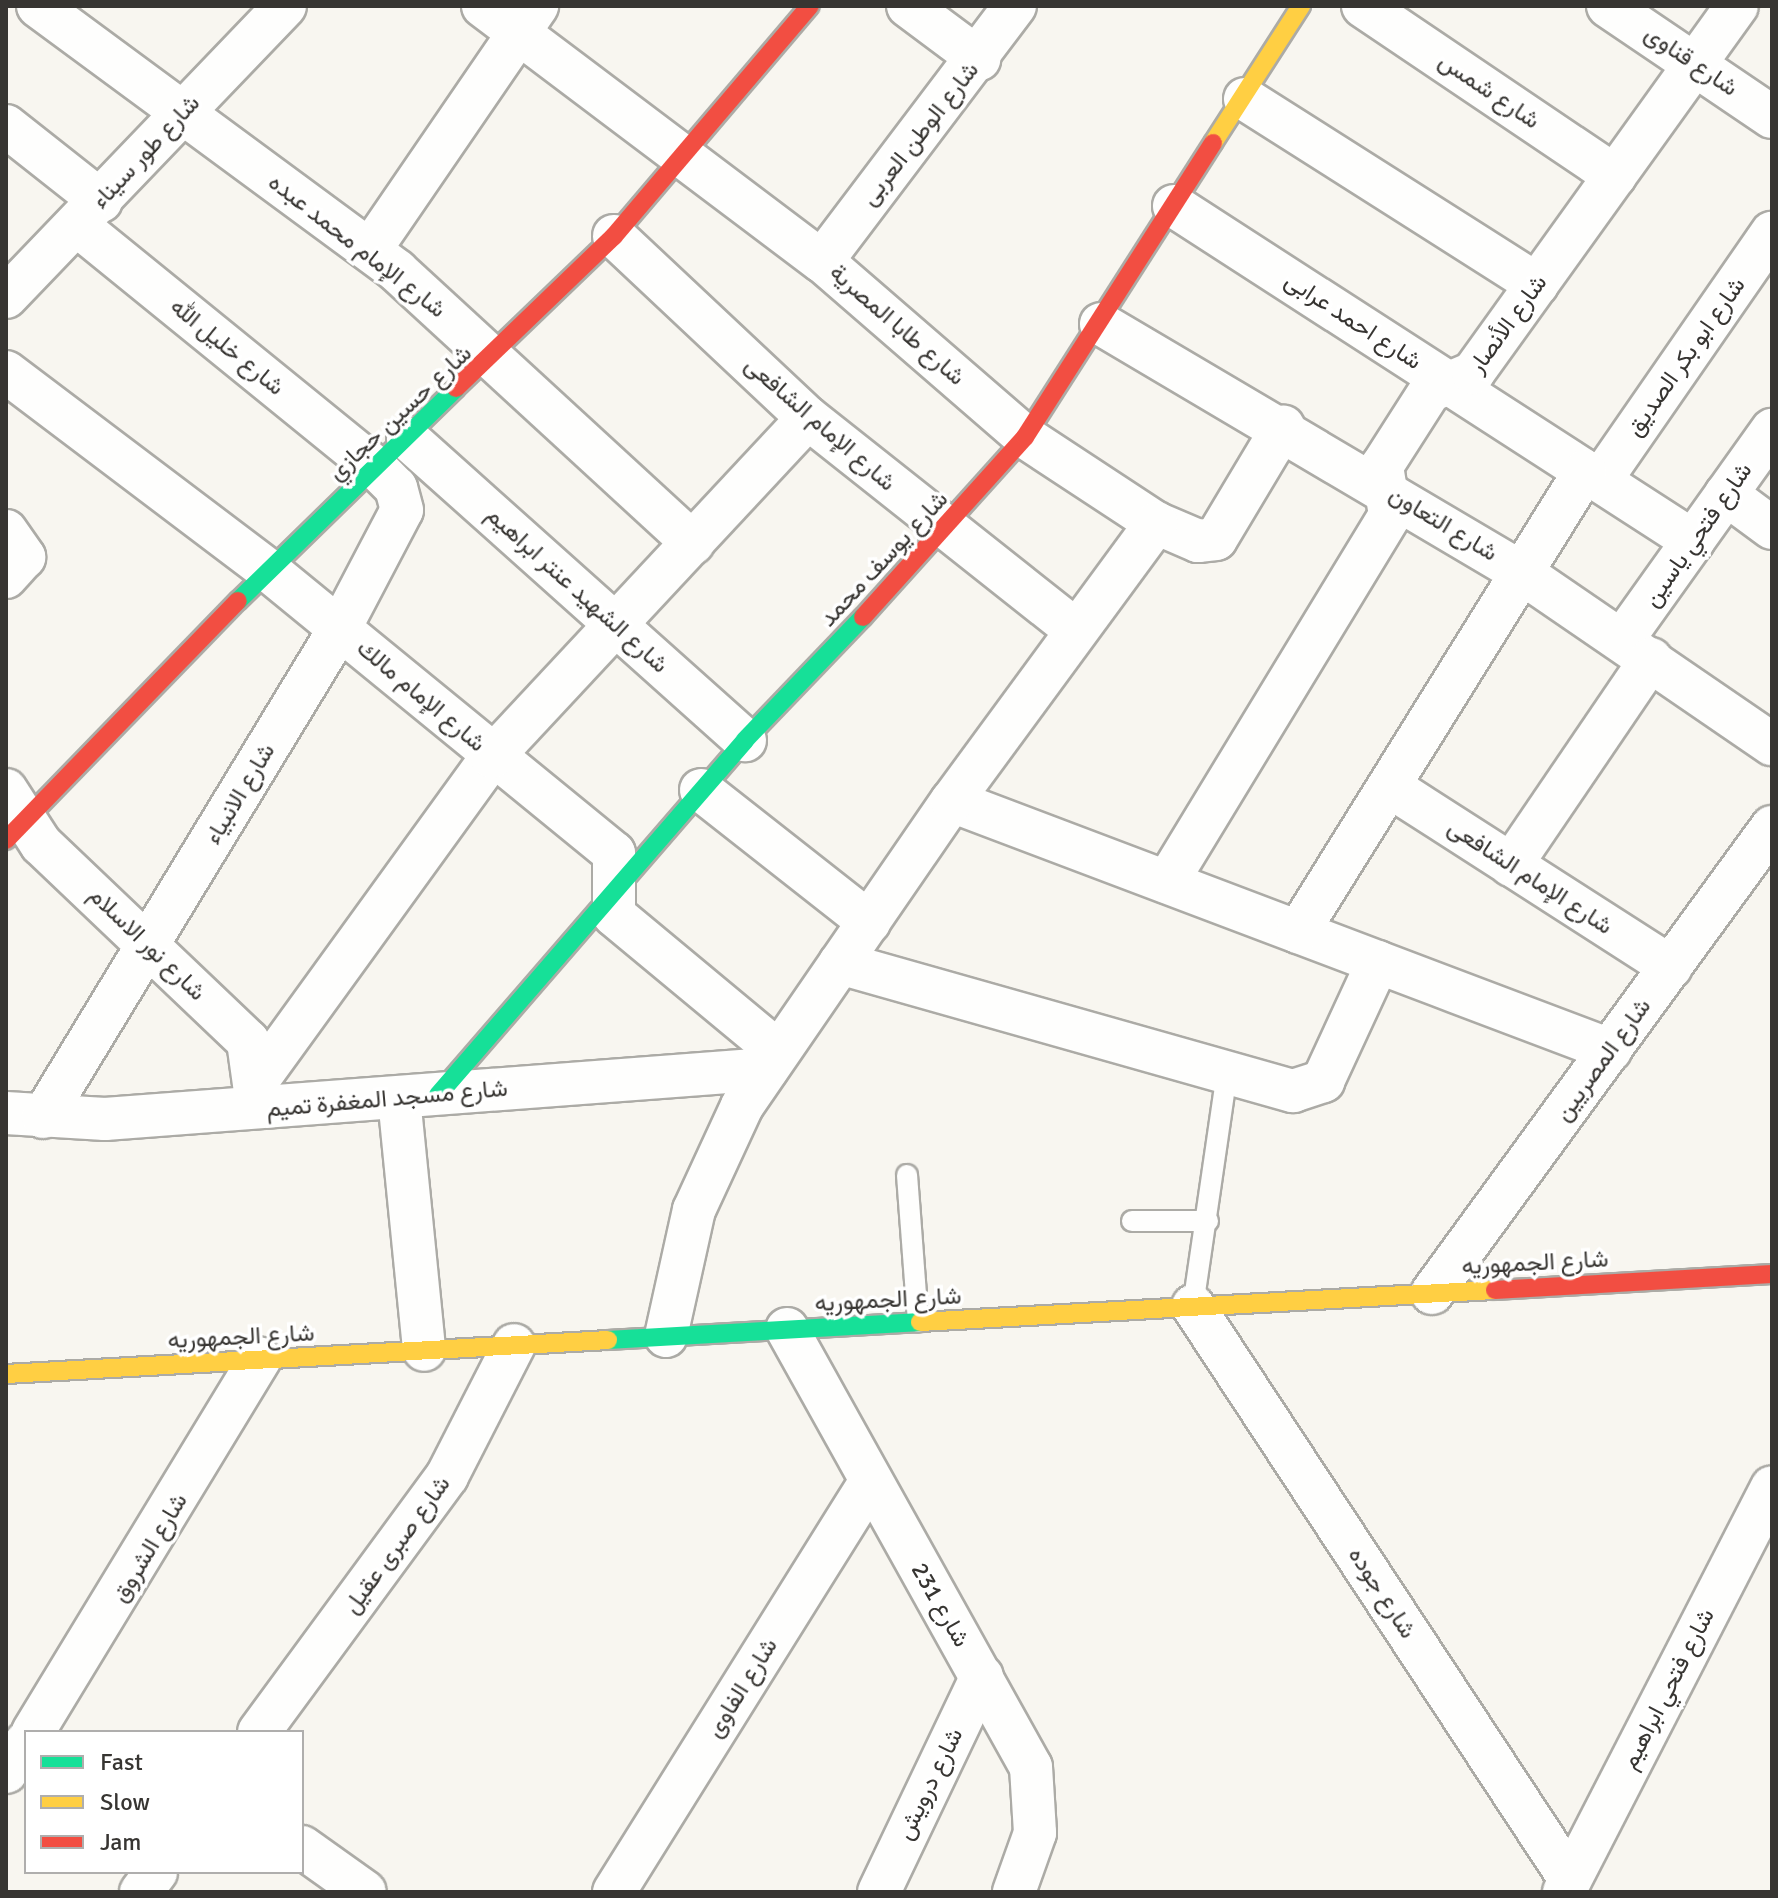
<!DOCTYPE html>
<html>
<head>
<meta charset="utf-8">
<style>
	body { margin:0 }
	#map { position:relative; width:1778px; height:1898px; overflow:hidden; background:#f8f6f0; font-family:Signika,Vazirmatn,sans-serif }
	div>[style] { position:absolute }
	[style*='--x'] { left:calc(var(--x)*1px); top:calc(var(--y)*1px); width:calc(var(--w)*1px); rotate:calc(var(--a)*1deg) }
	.roads { filter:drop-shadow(2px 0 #acaba6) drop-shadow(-2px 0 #acaba6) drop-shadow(0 2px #acaba6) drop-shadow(0 -2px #acaba6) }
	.lane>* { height:20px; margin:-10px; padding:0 10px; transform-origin:10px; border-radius:10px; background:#fefefd }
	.street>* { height:42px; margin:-21px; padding:0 21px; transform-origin:21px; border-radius:21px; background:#fefefd }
	.fast>* { height:18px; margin:-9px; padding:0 9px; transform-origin:9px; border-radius:9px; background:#16e098 }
	.slow>* { height:18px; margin:-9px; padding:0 9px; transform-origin:9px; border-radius:9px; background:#ffcf43 }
	.jam>* { height:18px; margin:-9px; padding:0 9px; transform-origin:9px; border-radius:9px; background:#f24e42 }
	span { translate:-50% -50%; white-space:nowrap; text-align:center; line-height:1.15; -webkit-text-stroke:7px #fff; paint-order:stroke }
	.street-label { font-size:24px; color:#373532 }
	.frame { position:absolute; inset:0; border:8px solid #373532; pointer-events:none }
	.legend { position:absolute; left:24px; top:1730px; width:280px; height:144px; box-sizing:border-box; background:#fff; border:2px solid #afaead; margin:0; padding:10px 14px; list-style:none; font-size:24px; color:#373532 }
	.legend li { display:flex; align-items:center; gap:16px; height:40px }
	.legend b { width:40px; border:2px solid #afaead }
</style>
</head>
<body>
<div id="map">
	<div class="roads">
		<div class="lane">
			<div style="--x:907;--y:1175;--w:147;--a:85.7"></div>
			<div style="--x:1132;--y:1221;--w:76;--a:0"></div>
			<div style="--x:1193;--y:1306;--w:235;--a:-81.7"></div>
		</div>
		<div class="street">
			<div style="--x:38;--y:6;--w:446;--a:36.4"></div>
			<div style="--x:397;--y:271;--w:402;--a:42.6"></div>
			<div style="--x:483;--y:6;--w:424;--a:37"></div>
			<div style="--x:822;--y:261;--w:269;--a:40.9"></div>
			<div style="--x:1025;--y:437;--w:157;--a:33.3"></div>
			<div style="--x:1156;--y:523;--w:46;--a:23.2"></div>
			<div style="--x:1198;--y:541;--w:18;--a:-6"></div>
			<div style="--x:1216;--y:539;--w:131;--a:-59.1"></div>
			<div style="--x:908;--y:6;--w:89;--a:36.7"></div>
			<div style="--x:1363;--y:6;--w:304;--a:34"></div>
			<div style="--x:1608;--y:6;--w:198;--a:34.1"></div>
			<div style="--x:1245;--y:99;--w:346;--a:32.4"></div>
			<div style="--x:6;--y:126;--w:121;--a:38.3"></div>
			<div style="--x:1174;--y:206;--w:618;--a:32.84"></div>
			<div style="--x:614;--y:236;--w:266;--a:43.2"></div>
			<div style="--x:808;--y:418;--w:341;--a:38.4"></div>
			<div style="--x:370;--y:250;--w:296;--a:-55.6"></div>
			<div style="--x:822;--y:261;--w:320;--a:-52.9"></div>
			<div style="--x:6;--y:297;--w:403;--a:-46.2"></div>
			<div style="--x:1101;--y:324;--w:489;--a:30.6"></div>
			<div style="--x:1522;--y:573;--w:303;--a:34.4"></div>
			<div style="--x:6;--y:372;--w:328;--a:37.1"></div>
			<div style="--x:268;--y:570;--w:447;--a:39.3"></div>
			<div style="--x:614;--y:853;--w:62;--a:90"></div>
			<div style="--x:614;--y:915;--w:213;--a:39.7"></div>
			<div style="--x:408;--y:439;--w:452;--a:41.8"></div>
			<div style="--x:1600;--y:481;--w:302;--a:-55.3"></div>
			<div style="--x:1726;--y:494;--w:57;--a:36.5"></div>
			<div style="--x:6;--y:531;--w:32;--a:55"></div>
			<div style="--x:24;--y:557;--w:27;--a:132"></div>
			<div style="--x:1623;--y:639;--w:257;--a:-54.5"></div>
			<div style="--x:1389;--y:786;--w:335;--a:32.7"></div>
			<div style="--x:6;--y:790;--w:64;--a:57.1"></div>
			<div style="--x:41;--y:844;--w:286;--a:43.6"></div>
			<div style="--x:248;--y:1041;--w:59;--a:82.1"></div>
			<div style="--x:701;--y:790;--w:214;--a:38.2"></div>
			<div style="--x:952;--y:801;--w:704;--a:20.73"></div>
			<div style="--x:1511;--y:865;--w:249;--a:-55.8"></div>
			<div style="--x:1167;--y:882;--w:429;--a:-58.7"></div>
			<div style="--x:1390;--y:515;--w:50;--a:-99.3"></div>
			<div style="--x:1382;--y:466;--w:89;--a:-57.4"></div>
			<div style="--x:1430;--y:391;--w:47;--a:-22.7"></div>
			<div style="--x:1473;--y:373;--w:452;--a:-54.3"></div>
			<div style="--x:1298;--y:932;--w:543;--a:-58.1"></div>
			<div style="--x:840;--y:963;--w:471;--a:15.8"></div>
			<div style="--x:1293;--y:1091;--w:32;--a:-18"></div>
			<div style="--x:1323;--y:1081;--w:131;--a:-65.2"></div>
			<div style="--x:255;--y:1084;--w:404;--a:-54.1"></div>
			<div style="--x:492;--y:757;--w:463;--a:-47"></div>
			<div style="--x:399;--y:1098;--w:253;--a:84.3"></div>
			<div style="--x:6;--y:1113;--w:99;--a:3.5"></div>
			<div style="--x:105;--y:1119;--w:664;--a:-4.32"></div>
			<div style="--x:43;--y:1117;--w:572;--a:-58.73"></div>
			<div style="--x:340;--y:628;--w:133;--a:-62.3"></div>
			<div style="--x:402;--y:510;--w:23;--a:-105"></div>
			<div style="--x:396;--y:488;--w:28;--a:-135"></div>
			<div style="--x:376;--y:468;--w:385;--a:-140.9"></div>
			<div style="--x:1432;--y:1293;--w:577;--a:-53.88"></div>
			<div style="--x:1193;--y:1306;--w:686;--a:56.66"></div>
			<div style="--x:787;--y:1329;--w:501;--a:60.88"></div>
			<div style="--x:1031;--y:1767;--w:66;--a:86.5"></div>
			<div style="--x:1035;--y:1833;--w:63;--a:109.6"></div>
			<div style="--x:666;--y:1336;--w:129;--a:-77.5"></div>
			<div style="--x:694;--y:1210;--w:115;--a:-65.2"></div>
			<div style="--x:742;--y:1106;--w:370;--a:-55.5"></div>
			<div style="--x:952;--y:801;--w:345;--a:-53.7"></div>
			<div style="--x:33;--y:1732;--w:437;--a:-58.7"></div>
			<div style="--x:259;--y:1732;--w:318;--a:-53.7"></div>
			<div style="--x:447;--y:1476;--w:147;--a:-62.9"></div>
			<div style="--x:6;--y:1772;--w:36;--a:-56"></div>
			<div style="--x:302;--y:1847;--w:77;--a:35.5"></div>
			<div style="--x:141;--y:1892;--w:25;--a:-53"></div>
			<div style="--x:614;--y:1892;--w:481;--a:-58"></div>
			<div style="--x:879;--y:1892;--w:239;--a:-64.5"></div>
			<div style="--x:1564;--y:1892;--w:455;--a:-62.8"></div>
		</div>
		<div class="fast">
			<div style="--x:238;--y:601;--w:305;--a:-44.3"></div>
			<div style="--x:438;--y:1095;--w:469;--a:-49.1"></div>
			<div style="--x:745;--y:740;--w:170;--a:-46.2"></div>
			<div style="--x:608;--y:1340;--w:313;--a:-3.3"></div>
		</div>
		<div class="slow">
			<div style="--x:1213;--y:143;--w:163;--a:-57.3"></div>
			<div style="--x:920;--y:1322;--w:576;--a:-3.19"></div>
			<div style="--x:6;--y:1374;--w:603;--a:-3.23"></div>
		</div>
		<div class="jam">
			<div style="--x:456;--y:388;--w:219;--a:-43.9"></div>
			<div style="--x:614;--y:236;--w:302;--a:-49.6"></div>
			<div style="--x:863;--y:617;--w:242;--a:-48"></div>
			<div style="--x:1025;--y:437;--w:349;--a:-57.4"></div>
			<div style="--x:6;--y:840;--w:333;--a:-45.9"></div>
			<div style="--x:1495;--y:1290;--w:277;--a:-3.3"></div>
		</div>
	</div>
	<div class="street-label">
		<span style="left:1691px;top:61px;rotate:34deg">شارع قناوى</span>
		<span style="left:1489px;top:91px;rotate:34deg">شارع شمس</span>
		<span style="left:920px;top:134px;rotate:-52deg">شارع الوطن العربى</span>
		<span style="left:146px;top:152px;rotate:-47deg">شارع طور سيناء</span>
		<span style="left:357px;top:246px;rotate:38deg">شارع الإمام محمد عبده</span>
		<span style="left:1353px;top:321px;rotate:33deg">شارع احمد عرابى</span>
		<span style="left:1508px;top:324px;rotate:-54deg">شارع الأنصار</span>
		<span style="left:897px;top:325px;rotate:41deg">شارع طابا المصرية</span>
		<span style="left:227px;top:347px;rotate:39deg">شارع خليل الله</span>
		<span style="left:1686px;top:357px;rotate:-55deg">شارع ابو بكر الصديق</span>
		<span style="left:400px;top:413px;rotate:-43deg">شارع حسين حجازي</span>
		<span style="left:820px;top:424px;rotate:41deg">شارع الإمام الشافعى</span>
		<span style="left:1443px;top:524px;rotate:31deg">شارع التعاون</span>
		<span style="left:1698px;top:535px;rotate:-55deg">شارع فتحي ياسين</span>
		<span style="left:884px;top:559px;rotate:-47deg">شارع يوسف محمد</span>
		<span style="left:577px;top:590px;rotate:42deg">شارع الشهيد عنتر ابراهيم</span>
		<span style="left:421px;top:696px;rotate:40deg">شارع الإمام مالك</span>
		<span style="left:240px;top:794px;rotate:-59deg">شارع الانبياء</span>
		<span style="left:1530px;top:877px;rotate:33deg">شارع الإمام الشافعى</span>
		<span style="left:147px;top:944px;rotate:44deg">شارع نور الاسلام</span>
		<span style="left:1603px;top:1060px;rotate:-54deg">شارع المصريين</span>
		<span style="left:387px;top:1099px;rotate:-5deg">شارع مسجد المغفرة تميم</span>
		<span style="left:1535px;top:1263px;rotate:-3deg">شارع الجمهوريه</span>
		<span style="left:888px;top:1300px;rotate:-3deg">شارع الجمهوريه</span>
		<span style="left:241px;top:1337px;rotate:-3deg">شارع الجمهوريه</span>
		<span style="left:397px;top:1545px;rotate:-54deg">شارع صبرى عقيل</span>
		<span style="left:150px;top:1548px;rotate:-59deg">شارع الشروق</span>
		<span style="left:1382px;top:1593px;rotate:57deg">شارع جوده</span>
		<span style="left:940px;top:1605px;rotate:60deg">شارع 231</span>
		<span style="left:742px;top:1688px;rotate:-58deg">شارع الفاوى</span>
		<span style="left:1668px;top:1689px;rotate:-63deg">شارع فتحي ابراهيم</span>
		<span style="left:930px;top:1784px;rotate:-64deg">شارع درويش</span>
	</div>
	<div class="frame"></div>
	<ul class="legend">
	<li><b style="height:10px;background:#16e098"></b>Fast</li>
	<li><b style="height:10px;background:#ffcf43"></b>Slow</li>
	<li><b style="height:10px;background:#f24e42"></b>Jam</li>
	</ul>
</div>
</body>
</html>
